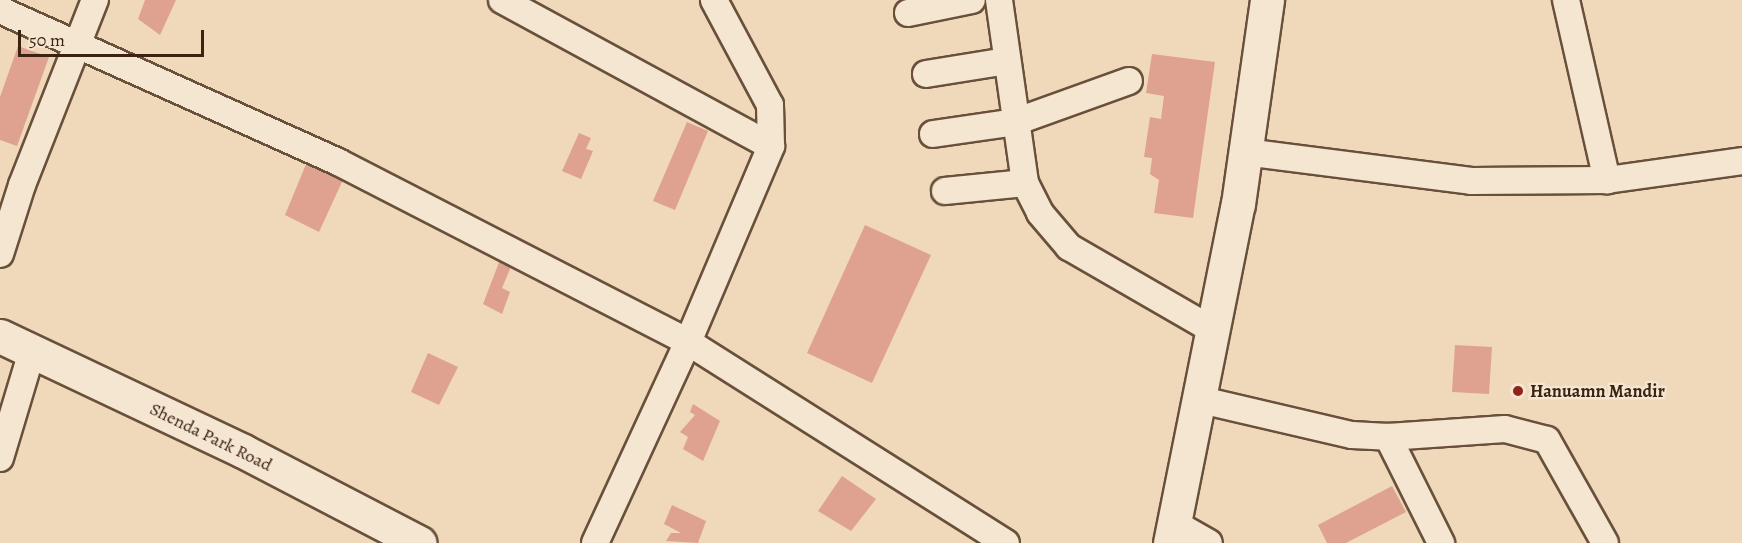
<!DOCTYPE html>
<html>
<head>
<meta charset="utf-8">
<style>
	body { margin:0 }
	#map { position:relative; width:1742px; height:543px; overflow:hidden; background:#efd9ba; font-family:Alegreya,serif }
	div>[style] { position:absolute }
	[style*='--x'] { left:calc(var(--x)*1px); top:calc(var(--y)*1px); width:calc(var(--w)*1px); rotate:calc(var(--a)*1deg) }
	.building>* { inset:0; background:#dfa190 }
	.roads { filter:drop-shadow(2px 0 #69503b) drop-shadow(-2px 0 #69503b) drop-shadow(0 2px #69503b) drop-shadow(0 -2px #69503b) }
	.street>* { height:26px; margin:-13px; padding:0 13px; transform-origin:13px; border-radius:13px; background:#f5e6d2 }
	.secondary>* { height:33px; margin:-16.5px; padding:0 16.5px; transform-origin:16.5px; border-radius:16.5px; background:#f5e6d2 }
	.dots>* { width:16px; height:16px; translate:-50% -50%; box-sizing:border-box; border:3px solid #f5e6d2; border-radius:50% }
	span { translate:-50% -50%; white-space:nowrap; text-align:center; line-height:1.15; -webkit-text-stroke:4.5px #f5e6d2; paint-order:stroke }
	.poi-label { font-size:18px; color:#3c2211; font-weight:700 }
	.left { translate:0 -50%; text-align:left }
	.street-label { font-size:18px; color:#3c2211 }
	.scale { position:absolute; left:18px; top:30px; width:186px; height:27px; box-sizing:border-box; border:3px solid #3c2211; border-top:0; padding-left:8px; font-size:18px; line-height:21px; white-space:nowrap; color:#3c2211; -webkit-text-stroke:4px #f5e6d2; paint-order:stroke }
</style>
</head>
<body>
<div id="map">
	<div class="building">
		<div style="clip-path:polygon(145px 0,176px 0,160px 35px,138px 19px)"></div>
		<div style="clip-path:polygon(18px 46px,49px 57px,17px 146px,0 140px,0 97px)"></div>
		<div style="clip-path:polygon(1152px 54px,1215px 62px,1193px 218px,1154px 213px,1159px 180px,1150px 174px,1152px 158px,1144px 157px,1150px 117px,1161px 119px,1164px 96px,1146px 93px)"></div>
		<div style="clip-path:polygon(687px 122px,708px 131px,675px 210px,653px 201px)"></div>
		<div style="clip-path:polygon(579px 133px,591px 138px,586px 149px,593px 151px,581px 179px,562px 171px)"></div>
		<div style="clip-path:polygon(309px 157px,347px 171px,319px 232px,285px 215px)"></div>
		<div style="clip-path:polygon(865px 225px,931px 255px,872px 383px,807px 353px)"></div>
		<div style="clip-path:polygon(503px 252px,515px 257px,502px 288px,510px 292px,502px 314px,483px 304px)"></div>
		<div style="clip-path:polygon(1455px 345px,1492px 347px,1489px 394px,1452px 392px)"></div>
		<div style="clip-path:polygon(428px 353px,458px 367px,439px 405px,411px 392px)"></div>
		<div style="clip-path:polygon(693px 404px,720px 421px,703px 461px,683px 449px,688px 437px,680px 432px,695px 415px,690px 412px)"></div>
		<div style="clip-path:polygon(842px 476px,876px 499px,851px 531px,818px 511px)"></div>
		<div style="clip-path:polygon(1392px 486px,1406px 512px,1346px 543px,1327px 543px,1318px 525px)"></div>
		<div style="clip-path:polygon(672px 505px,706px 521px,698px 543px,666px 541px,671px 533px,681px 533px,664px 524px)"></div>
	</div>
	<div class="roads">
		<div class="street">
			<div style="--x:502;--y:0;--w:306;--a:28.5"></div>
			<div style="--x:999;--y:0;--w:185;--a:81.9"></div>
			<div style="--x:1025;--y:183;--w:34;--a:63"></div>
			<div style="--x:1040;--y:213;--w:45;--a:49.5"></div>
			<div style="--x:1069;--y:247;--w:166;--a:30"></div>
			<div style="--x:1566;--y:0;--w:185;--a:77.2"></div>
			<div style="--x:0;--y:10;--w:371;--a:24.2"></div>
			<div style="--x:338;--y:162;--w:394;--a:27.2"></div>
			<div style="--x:688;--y:342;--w:376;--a:32.3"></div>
			<div style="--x:908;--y:13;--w:65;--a:-11.5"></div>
			<div style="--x:926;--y:74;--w:81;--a:-9.2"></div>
			<div style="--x:933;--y:134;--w:83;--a:-8.3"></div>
			<div style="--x:1015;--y:122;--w:121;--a:-19.8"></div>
			<div style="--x:1245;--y:152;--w:228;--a:7.3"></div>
			<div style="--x:1471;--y:181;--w:136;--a:-0.4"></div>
			<div style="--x:1607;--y:180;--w:136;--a:-8"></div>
			<div style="--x:945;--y:191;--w:80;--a:-5.7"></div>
			<div style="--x:0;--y:254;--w:72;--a:-72.3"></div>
			<div style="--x:22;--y:185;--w:199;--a:-68.5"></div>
			<div style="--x:1197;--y:399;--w:159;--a:13.1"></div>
			<div style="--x:1352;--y:435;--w:36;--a:3"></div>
			<div style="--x:1388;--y:437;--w:117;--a:-3.9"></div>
			<div style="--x:1505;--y:429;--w:43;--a:14.7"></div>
			<div style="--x:1547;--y:440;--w:118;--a:60.6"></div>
			<div style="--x:1388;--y:437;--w:119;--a:63.4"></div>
			<div style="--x:0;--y:458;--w:112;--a:-73.3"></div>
			<div style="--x:1174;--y:523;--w:40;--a:29.7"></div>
			<div style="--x:595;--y:543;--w:221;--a:-65.2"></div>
			<div style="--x:688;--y:342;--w:213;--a:-67"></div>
			<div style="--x:771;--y:146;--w:41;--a:-91.4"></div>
			<div style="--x:770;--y:105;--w:119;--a:-118.1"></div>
		</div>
		<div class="secondary">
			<div style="--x:0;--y:336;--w:269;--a:25.3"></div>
			<div style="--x:243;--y:451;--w:199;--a:27.5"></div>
			<div style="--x:1170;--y:543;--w:346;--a:-78.7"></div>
			<div style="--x:1238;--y:204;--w:206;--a:-81.9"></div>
		</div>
	</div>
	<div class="dots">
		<div style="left:1518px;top:391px;background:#8f2418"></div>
	</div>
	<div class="poi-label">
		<span class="left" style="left:1530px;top:391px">Hanuamn Mandir</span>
	</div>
	<div class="street-label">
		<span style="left:211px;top:437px;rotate:26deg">Shenda Park Road</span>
	</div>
	<div class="scale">50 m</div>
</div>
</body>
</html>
